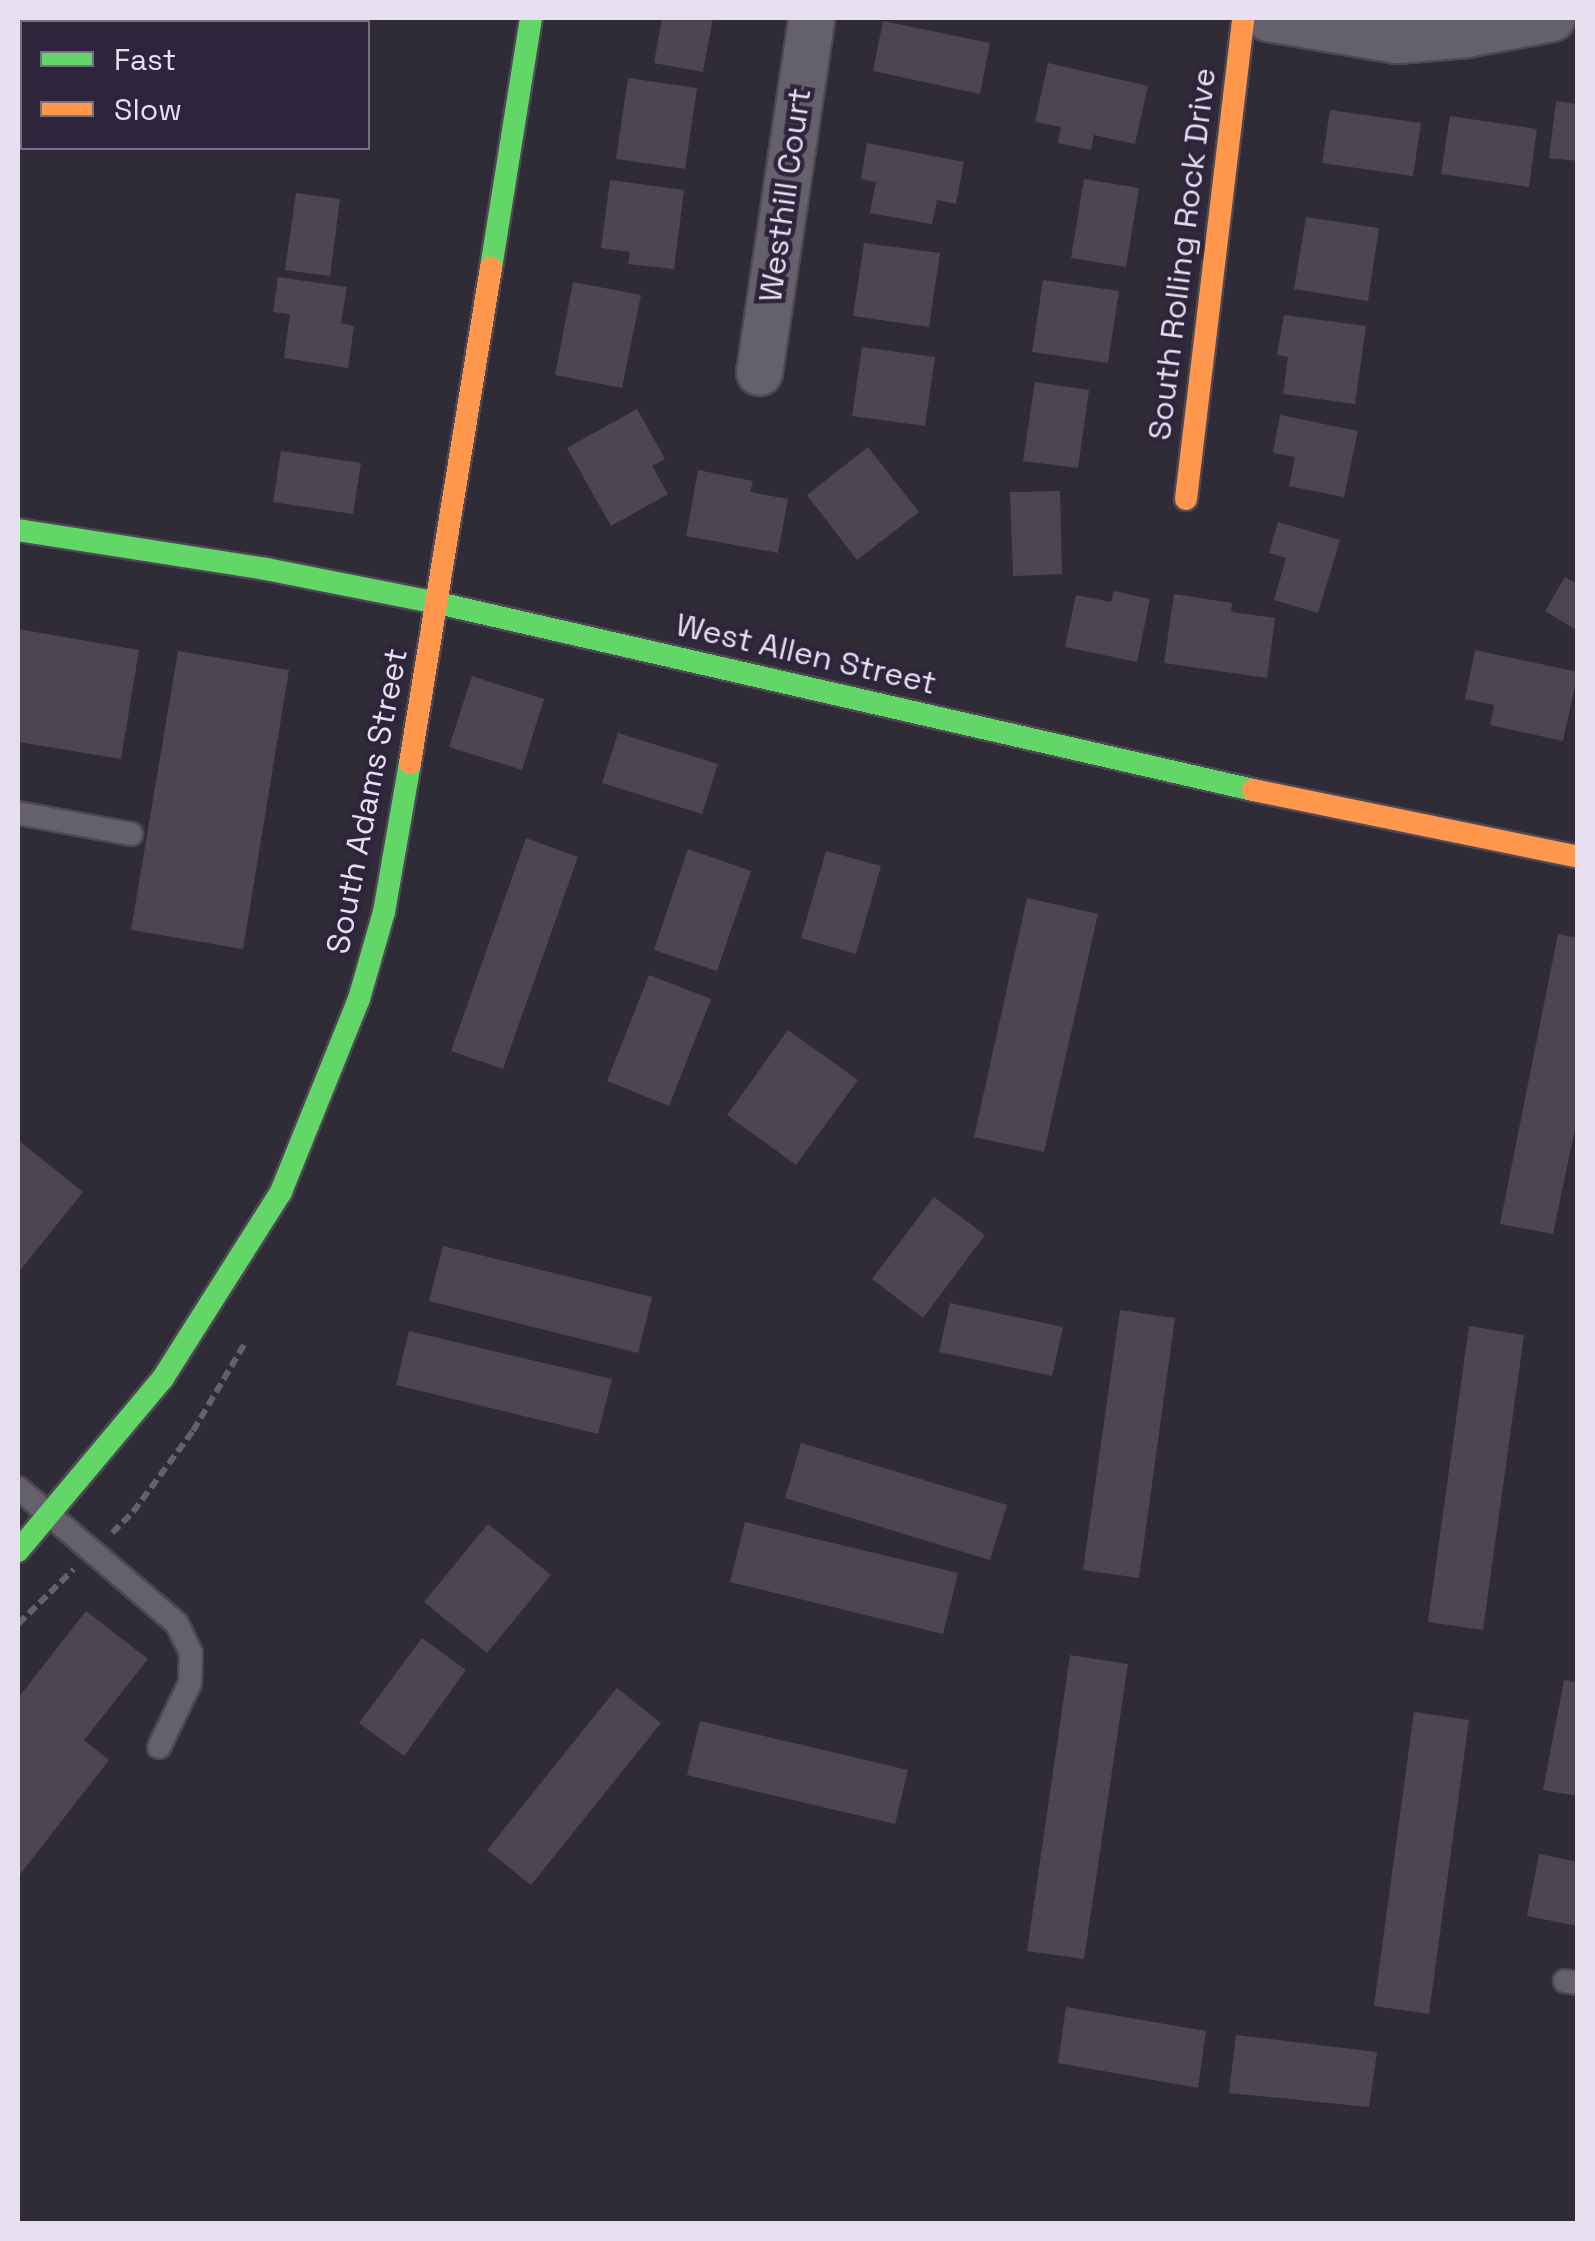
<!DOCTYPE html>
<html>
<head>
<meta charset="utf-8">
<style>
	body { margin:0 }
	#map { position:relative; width:1595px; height:2241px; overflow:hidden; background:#2f2b37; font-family:"Space Grotesk",sans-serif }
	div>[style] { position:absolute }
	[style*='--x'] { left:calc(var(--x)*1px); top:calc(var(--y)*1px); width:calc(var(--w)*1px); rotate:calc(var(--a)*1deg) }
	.building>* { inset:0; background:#4d4650 }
	.path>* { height:6px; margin-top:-3px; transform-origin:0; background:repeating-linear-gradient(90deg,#64616a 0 10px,transparent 0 15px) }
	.roads { filter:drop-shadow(2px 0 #4d4854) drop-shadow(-2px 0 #4d4854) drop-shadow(0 2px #4d4854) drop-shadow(0 -2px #4d4854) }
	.lane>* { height:22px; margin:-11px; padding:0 11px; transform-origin:11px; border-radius:11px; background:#65616c }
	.street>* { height:45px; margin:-22.5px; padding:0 22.5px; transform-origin:22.5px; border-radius:22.5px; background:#65616c }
	.fast>* { height:22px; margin:-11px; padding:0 11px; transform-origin:11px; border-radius:11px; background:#63d668 }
	.slow>* { height:22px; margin:-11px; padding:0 11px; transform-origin:11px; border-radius:11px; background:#ff974d }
	span { translate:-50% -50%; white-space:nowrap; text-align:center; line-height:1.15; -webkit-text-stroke:9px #2e253d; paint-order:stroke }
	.street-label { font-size:32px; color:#e5dfef }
	.frame { position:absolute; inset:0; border:20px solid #e5dfef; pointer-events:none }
	.legend { position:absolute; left:20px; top:20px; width:350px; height:130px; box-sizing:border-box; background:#2e253d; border:2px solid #776f84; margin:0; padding:12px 18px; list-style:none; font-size:30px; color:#e5dfef }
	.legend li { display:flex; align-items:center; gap:20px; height:50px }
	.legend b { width:50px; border:2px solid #776f84 }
</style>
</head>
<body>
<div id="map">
	<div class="building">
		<div style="clip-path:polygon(662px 18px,713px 18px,703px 72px,654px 63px)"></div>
		<div style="clip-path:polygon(883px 21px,990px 43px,980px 94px,873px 71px)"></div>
		<div style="clip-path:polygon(1048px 63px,1148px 86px,1135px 144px,1094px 135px,1091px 150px,1058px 143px,1061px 127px,1035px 122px)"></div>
		<div style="clip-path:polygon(628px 78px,697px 88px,685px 169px,616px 159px)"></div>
		<div style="clip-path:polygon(1556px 101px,1578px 104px,1578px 161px,1549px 158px)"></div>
		<div style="clip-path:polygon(1330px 110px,1421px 123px,1413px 176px,1322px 163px)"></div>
		<div style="clip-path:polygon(1450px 116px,1537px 129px,1529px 187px,1441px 174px)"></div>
		<div style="clip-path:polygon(867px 143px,964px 162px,956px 204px,937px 200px,932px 224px,870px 213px,876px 182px,861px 179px)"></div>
		<div style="clip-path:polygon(1084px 179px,1139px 188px,1126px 267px,1071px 258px)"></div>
		<div style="clip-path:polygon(610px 180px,684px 190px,674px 269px,628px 264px,630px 252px,601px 248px)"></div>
		<div style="clip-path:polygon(296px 193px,340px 199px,330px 276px,285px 270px)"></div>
		<div style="clip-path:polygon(1306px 217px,1379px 228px,1368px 301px,1294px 289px)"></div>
		<div style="clip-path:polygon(864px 243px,940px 253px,929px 327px,853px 316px)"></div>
		<div style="clip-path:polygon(278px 277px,347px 287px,341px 323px,354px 326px,348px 368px,284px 358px,290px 314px,273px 312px)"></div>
		<div style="clip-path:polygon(1043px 280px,1119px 291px,1108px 363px,1032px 352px)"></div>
		<div style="clip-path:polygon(573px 282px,641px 295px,622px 388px,555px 375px)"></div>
		<div style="clip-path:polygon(1284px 315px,1366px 326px,1355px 404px,1283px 394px,1288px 357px,1277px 355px)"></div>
		<div style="clip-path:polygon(862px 347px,935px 357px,925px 426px,852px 416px)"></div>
		<div style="clip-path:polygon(1035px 382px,1089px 390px,1078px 468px,1023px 461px)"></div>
		<div style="clip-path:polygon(637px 409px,665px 459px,652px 466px,668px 494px,611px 526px,567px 448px)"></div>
		<div style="clip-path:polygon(1280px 415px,1358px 431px,1344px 497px,1289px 486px,1295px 457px,1273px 453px)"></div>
		<div style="clip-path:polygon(868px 447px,919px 512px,857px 560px,807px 495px)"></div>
		<div style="clip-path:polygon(281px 451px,361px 463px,353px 514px,273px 502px)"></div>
		<div style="clip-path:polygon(698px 470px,753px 481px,750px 492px,788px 499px,778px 553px,686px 536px)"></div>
		<div style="clip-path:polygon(1060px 491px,1062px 574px,1013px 576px,1010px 492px)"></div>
		<div style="clip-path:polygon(1278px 522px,1340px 540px,1318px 613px,1274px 600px,1286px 558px,1269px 553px)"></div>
		<div style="clip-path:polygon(1565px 577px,1574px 582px,1578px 577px,1578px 631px,1545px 611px)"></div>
		<div style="clip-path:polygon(1114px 591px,1150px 599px,1137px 662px,1065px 647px,1076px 595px,1111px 602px)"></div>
		<div style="clip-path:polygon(1174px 594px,1232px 603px,1231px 612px,1275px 618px,1267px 678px,1164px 663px)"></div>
		<div style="clip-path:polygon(18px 629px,139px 650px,121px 759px,18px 742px)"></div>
		<div style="clip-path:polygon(1475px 650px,1578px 672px,1563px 741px,1490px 725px,1494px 705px,1465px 699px)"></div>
		<div style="clip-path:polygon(178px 651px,289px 670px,243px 949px,131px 930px)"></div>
		<div style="clip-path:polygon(472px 676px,544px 699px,522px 770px,449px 747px)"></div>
		<div style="clip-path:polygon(618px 733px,718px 764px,702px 814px,602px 783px)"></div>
		<div style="clip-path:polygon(526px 838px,578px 857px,503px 1069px,451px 1051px)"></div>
		<div style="clip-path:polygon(688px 849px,751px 871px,717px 971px,654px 950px)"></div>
		<div style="clip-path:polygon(826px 851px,881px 866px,856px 954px,801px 938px)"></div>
		<div style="clip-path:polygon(1027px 898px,1098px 914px,1044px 1152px,974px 1137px)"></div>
		<div style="clip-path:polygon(1558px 934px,1578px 938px,1578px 1114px,1553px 1234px,1500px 1224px)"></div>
		<div style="clip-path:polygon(649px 975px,711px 999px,669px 1106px,607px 1081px)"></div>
		<div style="clip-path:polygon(788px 1030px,858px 1080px,796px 1165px,727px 1115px)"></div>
		<div style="clip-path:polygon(18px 1140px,83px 1192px,18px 1273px)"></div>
		<div style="clip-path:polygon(934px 1197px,985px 1235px,923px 1318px,872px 1279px)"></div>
		<div style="clip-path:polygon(443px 1246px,652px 1297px,638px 1353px,429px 1301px)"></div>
		<div style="clip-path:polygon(950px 1303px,1063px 1327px,1052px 1376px,939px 1352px)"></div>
		<div style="clip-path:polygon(1120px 1310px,1175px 1318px,1139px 1578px,1083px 1570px)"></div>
		<div style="clip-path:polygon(1469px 1326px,1524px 1335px,1483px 1630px,1428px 1622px)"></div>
		<div style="clip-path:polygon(409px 1331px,612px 1379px,598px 1434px,396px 1385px)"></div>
		<div style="clip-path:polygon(801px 1443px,1007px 1505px,990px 1560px,785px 1498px)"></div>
		<div style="clip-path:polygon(745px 1522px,958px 1573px,943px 1634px,730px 1582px)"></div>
		<div style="clip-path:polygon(488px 1524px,551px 1575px,487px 1653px,424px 1602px)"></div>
		<div style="clip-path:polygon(86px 1611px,148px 1659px,84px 1740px,109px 1760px,18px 1877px,18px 1698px)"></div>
		<div style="clip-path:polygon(422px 1638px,466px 1670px,404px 1756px,359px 1723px)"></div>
		<div style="clip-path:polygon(1070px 1655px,1128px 1664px,1084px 1959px,1027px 1951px)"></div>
		<div style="clip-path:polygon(1564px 1680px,1578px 1683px,1578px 1796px,1543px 1790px)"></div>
		<div style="clip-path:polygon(617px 1688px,661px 1723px,531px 1885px,487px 1850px)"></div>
		<div style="clip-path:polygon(1414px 1712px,1469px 1720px,1429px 2014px,1374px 2006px)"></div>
		<div style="clip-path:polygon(700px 1721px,908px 1770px,895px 1824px,687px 1775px)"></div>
		<div style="clip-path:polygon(1539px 1854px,1578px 1862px,1578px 1926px,1527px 1916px)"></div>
		<div style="clip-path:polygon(1066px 2007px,1206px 2031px,1198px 2088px,1058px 2063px)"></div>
		<div style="clip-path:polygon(1236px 2035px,1377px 2052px,1369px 2107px,1229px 2093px)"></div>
	</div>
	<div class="path">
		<div style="--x:112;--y:1533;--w:30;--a:-45"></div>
		<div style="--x:133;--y:1512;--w:101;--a:-53.5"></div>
		<div style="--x:193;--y:1431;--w:102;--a:-59.4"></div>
		<div style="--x:18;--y:1624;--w:78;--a:-44.5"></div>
	</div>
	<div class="roads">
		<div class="lane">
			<div style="--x:18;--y:813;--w:115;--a:10.5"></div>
			<div style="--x:18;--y:1488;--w:209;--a:40.5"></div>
			<div style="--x:177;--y:1624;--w:32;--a:64"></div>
			<div style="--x:191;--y:1653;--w:30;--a:92"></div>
			<div style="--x:190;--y:1683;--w:71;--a:115.8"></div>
			<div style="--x:1565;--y:1981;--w:13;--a:9"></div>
		</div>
		<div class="street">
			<div style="--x:1268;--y:18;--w:131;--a:9.7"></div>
			<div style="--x:1397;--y:40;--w:70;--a:-4.9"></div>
			<div style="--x:1467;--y:34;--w:86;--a:-10.7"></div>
			<div style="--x:759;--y:372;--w:358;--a:-81.6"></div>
		</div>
		<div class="fast">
			<div style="--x:491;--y:268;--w:253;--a:-80.9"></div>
			<div style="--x:18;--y:530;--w:251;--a:8.9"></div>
			<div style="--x:266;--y:569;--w:175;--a:11.2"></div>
			<div style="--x:438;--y:603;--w:836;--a:12.92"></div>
			<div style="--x:18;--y:1551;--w:226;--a:-50"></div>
			<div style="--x:163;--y:1378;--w:220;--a:-57.6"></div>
			<div style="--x:281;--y:1192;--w:208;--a:-68"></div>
			<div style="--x:359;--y:999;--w:91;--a:-74"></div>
			<div style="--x:384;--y:912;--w:151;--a:-80.1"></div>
		</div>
		<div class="slow">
			<div style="--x:1186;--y:499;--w:484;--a:-83.2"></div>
			<div style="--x:410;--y:763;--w:502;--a:-80.71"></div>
			<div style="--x:1253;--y:790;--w:332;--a:11.6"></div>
		</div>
	</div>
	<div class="street-label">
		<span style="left:785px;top:195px;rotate:-82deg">Westhill Court</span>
		<span style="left:1182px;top:254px;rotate:-83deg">South Rolling Rock Drive</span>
		<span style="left:806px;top:654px;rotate:13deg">West Allen Street</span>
		<span style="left:367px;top:801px;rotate:-79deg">South Adams Street</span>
	</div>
	<div class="frame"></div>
	<ul class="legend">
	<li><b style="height:12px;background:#63d668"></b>Fast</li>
	<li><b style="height:12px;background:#ff974d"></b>Slow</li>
	</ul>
</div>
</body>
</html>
